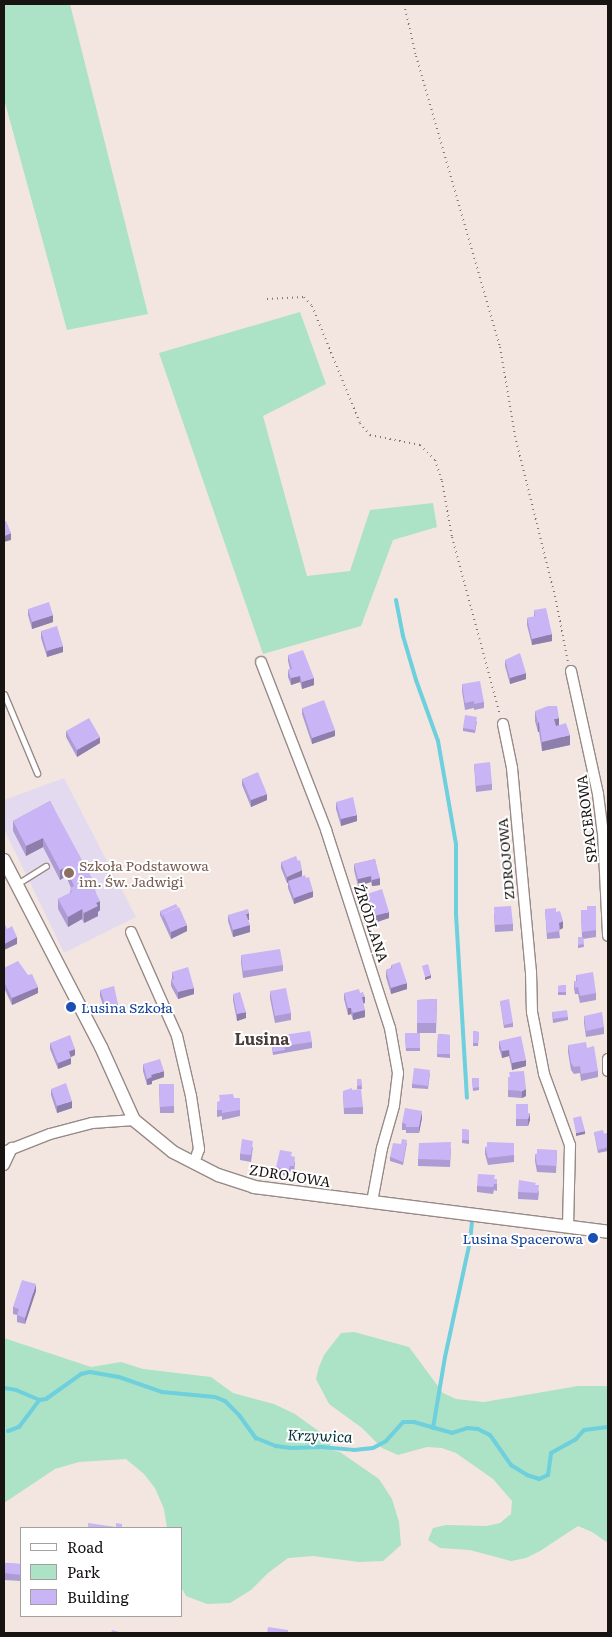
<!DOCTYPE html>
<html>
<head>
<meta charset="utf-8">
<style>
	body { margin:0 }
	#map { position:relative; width:612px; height:1637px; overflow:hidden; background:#f3e6e1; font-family:Literata,serif }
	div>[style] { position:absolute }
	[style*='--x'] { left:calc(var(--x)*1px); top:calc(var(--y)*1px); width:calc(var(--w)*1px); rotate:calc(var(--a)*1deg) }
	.education>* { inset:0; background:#e4daef }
	.green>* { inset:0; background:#ace2c6 }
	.stream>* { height:4px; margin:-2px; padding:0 2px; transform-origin:2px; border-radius:2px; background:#6ecfdd }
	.path>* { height:2px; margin-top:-1px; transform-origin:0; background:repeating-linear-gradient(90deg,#7f7773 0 1px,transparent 0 5px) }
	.roads { filter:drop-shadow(1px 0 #978a86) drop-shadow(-1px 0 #978a86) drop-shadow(0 1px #978a86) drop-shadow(0 -1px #978a86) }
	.service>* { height:5px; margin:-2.5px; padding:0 2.5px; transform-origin:2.5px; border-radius:2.5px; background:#fff }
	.minor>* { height:10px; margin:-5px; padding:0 5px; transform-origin:5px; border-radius:5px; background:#fff }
	.tertiary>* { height:12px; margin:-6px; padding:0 6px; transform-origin:6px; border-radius:6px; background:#fff }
	.wall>* { inset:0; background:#ad9bd3 }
	.shaded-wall>* { inset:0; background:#8d7eac }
	.building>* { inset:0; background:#c9b4f5 }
	.dots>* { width:14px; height:14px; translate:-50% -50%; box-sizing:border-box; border:2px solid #fff; border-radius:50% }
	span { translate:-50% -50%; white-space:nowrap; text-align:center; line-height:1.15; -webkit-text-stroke:4px #fff; paint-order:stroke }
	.street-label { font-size:14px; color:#181412 }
	.education-label { font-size:14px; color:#785e54 }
	.left { translate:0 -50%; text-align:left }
	.transit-label { font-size:14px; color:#164399 }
	.right { translate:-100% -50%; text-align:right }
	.water-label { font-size:15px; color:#023339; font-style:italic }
	.quarter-label { font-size:16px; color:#473c38; font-weight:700 }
	.frame { position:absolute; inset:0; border:5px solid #181412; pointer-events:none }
	.legend { position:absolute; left:20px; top:1527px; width:162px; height:90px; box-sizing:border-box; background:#fff; border:1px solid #a3a1a0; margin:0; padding:6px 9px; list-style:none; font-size:15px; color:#181412 }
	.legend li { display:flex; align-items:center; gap:10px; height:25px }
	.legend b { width:25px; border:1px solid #a3a1a0 }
</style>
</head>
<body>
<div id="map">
	<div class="education">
		<div style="clip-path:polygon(64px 778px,136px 917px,64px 953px,4px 829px,4px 800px)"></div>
	</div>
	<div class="green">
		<div style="clip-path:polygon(4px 4px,70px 4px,148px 314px,67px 330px,4px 99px)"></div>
		<div style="clip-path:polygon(300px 312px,326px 384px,263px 416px,307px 576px,350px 571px,370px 510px,433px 503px,437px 527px,393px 540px,361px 626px,263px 654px,159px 353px)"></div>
		<div style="clip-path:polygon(354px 1332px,409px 1347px,443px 1393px,456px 1399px,484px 1402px,578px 1386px,608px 1386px,608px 1543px,592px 1532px,578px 1526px,540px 1551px,526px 1558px,511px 1561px,470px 1550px,440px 1548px,428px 1540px,433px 1528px,446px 1525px,487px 1526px,500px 1523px,511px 1514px,512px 1501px,493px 1479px,456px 1453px,442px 1448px,427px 1447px,398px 1455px,382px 1448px,362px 1428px,329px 1404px,316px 1379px,319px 1367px,324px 1355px,341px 1333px)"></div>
		<div style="clip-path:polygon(4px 1338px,91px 1367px,121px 1362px,143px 1369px,211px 1377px,233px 1393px,274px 1404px,295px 1414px,328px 1438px,332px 1450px,340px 1452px,379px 1479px,392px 1499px,399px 1522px,401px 1545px,383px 1561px,359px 1562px,313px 1556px,288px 1558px,268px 1573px,251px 1590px,230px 1603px,207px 1604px,186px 1596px,181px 1587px,181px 1528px,167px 1528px,164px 1509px,155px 1488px,144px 1474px,126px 1459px,79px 1462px,55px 1469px,4px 1503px)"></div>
	</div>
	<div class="stream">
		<div style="--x:396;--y:600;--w:37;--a:79"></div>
		<div style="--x:403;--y:636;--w:46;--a:73.5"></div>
		<div style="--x:416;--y:680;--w:65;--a:70.2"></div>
		<div style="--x:438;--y:741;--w:105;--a:80.1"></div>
		<div style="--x:456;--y:844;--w:70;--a:90"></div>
		<div style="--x:456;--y:914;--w:184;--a:86.6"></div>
		<div style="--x:4;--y:1388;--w:12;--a:9"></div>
		<div style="--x:16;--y:1390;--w:25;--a:23"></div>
		<div style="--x:39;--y:1400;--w:7;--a:-8"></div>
		<div style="--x:46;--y:1399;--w:43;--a:-35.5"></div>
		<div style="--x:81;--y:1374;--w:9;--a:-13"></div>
		<div style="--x:90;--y:1372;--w:29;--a:10"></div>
		<div style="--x:119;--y:1377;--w:46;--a:19.2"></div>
		<div style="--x:162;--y:1392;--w:53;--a:5.4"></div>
		<div style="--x:215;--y:1397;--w:11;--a:22"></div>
		<div style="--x:225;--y:1401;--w:20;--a:45"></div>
		<div style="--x:239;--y:1415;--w:29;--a:54"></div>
		<div style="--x:256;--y:1438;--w:22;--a:22"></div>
		<div style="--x:276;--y:1446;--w:15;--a:8"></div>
		<div style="--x:291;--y:1448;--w:30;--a:-2"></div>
		<div style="--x:321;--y:1447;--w:33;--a:5"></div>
		<div style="--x:354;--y:1450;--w:19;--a:-6"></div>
		<div style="--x:373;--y:1448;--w:15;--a:-28"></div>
		<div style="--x:386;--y:1441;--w:25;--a:-48"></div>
		<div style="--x:403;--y:1422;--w:11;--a:0"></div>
		<div style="--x:414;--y:1422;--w:40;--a:16"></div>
		<div style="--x:452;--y:1433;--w:16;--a:-18"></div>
		<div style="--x:467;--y:1428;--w:11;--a:5"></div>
		<div style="--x:478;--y:1429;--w:13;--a:27"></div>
		<div style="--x:490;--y:1435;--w:37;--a:55"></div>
		<div style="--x:511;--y:1465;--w:19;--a:32"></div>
		<div style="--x:527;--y:1475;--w:13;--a:18"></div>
		<div style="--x:539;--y:1479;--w:10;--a:-24"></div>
		<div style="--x:548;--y:1475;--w:22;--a:-82"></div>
		<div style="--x:551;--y:1453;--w:29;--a:-29"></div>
		<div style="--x:576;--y:1439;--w:12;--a:-48"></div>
		<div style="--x:584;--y:1430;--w:24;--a:-7"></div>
		<div style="--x:433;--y:1428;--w:72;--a:-80.4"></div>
		<div style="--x:445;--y:1357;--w:119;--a:-77.8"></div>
		<div style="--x:470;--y:1241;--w:19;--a:-84"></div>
		<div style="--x:8;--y:1431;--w:12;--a:-20"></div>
		<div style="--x:19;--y:1427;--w:34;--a:-53"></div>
	</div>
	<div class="path">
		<div style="--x:404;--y:4;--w:53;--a:77"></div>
		<div style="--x:416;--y:56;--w:303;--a:73.9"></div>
		<div style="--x:500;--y:347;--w:90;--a:80.4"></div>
		<div style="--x:515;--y:436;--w:170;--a:76"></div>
		<div style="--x:556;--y:601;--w:62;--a:78.9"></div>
		<div style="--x:267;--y:299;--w:37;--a:-3"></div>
		<div style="--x:304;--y:297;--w:12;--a:48"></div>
		<div style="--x:312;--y:306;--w:126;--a:67.7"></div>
		<div style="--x:360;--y:423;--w:16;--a:50"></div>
		<div style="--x:370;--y:435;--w:51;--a:11.3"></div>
		<div style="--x:420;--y:445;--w:21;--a:45"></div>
		<div style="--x:435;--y:460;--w:22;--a:72"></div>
		<div style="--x:442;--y:481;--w:57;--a:79.9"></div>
		<div style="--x:452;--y:537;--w:184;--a:74.9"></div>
	</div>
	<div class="roads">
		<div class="service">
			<div style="--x:4;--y:694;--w:86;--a:67.3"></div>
			<div style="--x:17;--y:884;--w:34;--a:-32"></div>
		</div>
		<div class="minor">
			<div style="--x:261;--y:662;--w:180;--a:68.8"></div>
			<div style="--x:326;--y:830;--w:208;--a:72.1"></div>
			<div style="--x:390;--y:1028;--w:46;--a:79.9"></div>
			<div style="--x:398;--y:1073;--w:33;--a:97"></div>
			<div style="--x:394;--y:1106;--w:44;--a:105.9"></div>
			<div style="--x:382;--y:1148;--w:55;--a:100.5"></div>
			<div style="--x:571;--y:671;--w:126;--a:77.6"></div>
			<div style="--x:598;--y:794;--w:38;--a:83"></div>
			<div style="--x:603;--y:832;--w:104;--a:87.2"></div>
			<div style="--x:503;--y:724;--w:45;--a:78.4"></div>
			<div style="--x:512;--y:768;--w:205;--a:84.7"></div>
			<div style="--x:531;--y:972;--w:40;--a:88.6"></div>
			<div style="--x:532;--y:1012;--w:63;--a:79"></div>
			<div style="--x:544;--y:1074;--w:76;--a:69.9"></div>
			<div style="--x:570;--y:1145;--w:81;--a:91.4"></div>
			<div style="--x:131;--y:932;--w:114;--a:66.1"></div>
			<div style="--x:177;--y:1036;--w:62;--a:76.9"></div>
			<div style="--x:191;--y:1096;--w:54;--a:81.4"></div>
			<div style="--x:199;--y:1149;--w:15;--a:110"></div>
			<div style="--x:608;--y:1059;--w:12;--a:90"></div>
			<div style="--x:4;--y:1152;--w:49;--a:-21.4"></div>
			<div style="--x:50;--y:1134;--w:43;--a:-14.7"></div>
			<div style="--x:92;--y:1123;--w:42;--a:-4.1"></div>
			<div style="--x:4;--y:1165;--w:19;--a:-65"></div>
		</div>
		<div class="tertiary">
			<div style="--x:4;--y:860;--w:211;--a:62.6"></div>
			<div style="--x:101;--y:1047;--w:80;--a:65.7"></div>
			<div style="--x:134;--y:1120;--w:50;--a:39.4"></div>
			<div style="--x:173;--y:1152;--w:51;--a:27.1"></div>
			<div style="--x:218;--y:1175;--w:38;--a:18"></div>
			<div style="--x:254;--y:1187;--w:357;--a:7.2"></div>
		</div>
	</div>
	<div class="wall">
		<div style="clip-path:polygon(28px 609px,53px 622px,32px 629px,28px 615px)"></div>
		<div style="clip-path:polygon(534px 610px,552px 641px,532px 645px,527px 625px,527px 618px,534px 617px)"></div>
		<div style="clip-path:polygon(41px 631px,63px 652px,47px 657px,41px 638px)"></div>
		<div style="clip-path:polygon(288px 655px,314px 685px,302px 689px,300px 682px,291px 685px,288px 677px,288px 670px,290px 669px,288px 661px)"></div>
		<div style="clip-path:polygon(505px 660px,526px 679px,510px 684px,505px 666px)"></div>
		<div style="clip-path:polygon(462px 684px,484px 702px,484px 708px,474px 710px,474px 708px,465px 710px,462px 691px)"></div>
		<div style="clip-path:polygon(302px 708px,335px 736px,312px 744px,302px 714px)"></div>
		<div style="clip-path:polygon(535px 711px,570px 745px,542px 751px,539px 732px,538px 732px,535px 721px)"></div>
		<div style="clip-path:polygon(477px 721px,475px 733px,463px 731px,463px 728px)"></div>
		<div style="clip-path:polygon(66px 731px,100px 743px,77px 757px,66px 737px)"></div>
		<div style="clip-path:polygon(474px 764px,492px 784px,492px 790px,476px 792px)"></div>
		<div style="clip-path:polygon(242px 779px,267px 800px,251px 807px,242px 785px)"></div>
		<div style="clip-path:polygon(50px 801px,95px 890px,100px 910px,98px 912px,98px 916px,84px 923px,82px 919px,68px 927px,58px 909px,58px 899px,70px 893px,71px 888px,66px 876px,60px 880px,43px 847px,26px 856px,13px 831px,13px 821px)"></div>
		<div style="clip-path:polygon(336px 802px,357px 821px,341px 826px,336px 809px)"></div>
		<div style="clip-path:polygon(375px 859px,380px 885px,372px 886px,371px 882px,358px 886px,354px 870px,354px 864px)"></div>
		<div style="clip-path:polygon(281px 862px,302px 876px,313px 897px,294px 904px,288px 888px,288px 883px,287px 883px,281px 868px)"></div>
		<div style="clip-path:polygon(367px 894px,389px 918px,374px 923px,367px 900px)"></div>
		<div style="clip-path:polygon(596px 906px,596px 937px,583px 939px,584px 947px,578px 948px,578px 937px,582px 937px,581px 910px,587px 910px)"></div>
		<div style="clip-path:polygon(545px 909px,556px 912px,563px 928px,559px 930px,560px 938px,547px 939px)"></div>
		<div style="clip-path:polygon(160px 911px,187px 931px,171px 939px,160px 915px)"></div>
		<div style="clip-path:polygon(494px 913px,513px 924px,513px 931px,495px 932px)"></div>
		<div style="clip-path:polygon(228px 915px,249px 920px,248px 920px,250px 932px,233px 937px,228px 921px)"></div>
		<div style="clip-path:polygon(241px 955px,283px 965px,283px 971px,243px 978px,241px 962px)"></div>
		<div style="clip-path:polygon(391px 965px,407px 989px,391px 994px,386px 977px,386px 970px,391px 968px)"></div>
		<div style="clip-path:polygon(4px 968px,38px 993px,12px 1005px,5px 990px)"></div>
		<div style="clip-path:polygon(172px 972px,194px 994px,178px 999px,171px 986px,171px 980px,172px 979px)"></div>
		<div style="clip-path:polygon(576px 975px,596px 993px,596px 1000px,580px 1003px,578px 994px,575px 994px,574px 988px,574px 981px,576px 981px)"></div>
		<div style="clip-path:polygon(566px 985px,566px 995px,558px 995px,558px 986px)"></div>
		<div style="clip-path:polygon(100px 990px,118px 1010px,106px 1014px,100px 996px)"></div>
		<div style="clip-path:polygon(270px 991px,291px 1013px,291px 1020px,275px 1023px,270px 998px)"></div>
		<div style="clip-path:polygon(344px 993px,360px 993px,365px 1003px,363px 1003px,365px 1017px,353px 1020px,351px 1014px,348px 1015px,344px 999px)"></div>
		<div style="clip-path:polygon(233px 994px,246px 1018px,237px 1021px,233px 1000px)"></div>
		<div style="clip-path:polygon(437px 999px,436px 1033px,417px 1033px,417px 1000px)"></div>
		<div style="clip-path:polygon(500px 1001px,513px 1023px,513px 1027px,504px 1028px)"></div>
		<div style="clip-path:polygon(552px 1012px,568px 1017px,568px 1020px,553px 1023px)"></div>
		<div style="clip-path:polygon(584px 1016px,604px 1027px,604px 1034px,586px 1037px,584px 1023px)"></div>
		<div style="clip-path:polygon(473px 1031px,479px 1032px,478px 1046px,473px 1046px)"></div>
		<div style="clip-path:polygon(405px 1033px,420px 1033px,420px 1051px,406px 1051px)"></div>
		<div style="clip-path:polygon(438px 1034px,450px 1035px,450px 1058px,437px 1057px)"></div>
		<div style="clip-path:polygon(283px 1035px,312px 1042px,312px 1048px,273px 1055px,271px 1041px,283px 1039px)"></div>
		<div style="clip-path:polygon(499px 1041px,526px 1066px,512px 1070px,509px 1056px,502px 1058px,499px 1048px)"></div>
		<div style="clip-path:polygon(50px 1043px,75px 1055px,71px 1057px,71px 1064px,58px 1069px,50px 1049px)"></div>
		<div style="clip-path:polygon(568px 1045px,587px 1048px,598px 1071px,598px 1077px,581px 1081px,580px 1073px,574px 1074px,571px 1070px,568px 1052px)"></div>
		<div style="clip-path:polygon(143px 1064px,164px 1077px,152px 1081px,152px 1084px,147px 1085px,143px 1071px)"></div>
		<div style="clip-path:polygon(430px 1073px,428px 1089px,412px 1088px,412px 1084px)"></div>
		<div style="clip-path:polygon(508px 1077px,526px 1096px,522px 1098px,508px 1097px)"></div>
		<div style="clip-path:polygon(472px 1078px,479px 1078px,479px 1090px,473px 1091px)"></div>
		<div style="clip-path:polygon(357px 1079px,361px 1079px,362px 1089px,357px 1089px)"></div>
		<div style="clip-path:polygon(159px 1084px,174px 1084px,174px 1113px,160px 1113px)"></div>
		<div style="clip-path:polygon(51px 1089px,72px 1108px,57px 1113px,51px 1095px)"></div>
		<div style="clip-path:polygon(343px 1091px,363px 1107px,363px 1114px,344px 1114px)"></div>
		<div style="clip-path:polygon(234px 1098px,240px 1098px,240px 1116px,222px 1120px,222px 1116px,217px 1117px,217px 1102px)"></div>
		<div style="clip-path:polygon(516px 1104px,530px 1120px,528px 1126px,516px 1126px)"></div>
		<div style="clip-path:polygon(422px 1118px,419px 1133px,406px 1133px,406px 1130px,402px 1130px,402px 1123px)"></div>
		<div style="clip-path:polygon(462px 1129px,469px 1130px,469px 1144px,462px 1143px)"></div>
		<div style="clip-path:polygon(594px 1132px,604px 1134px,608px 1133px,608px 1151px,598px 1153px)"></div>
		<div style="clip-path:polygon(407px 1143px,403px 1165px,390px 1161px,390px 1157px,401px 1144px)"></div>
		<div style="clip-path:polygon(514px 1143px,514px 1162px,488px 1165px,485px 1154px,485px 1147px)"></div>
		<div style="clip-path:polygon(253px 1147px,251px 1162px,240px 1160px,240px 1154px)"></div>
		<div style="clip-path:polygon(451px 1148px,450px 1167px,418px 1166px,418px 1159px)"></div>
		<div style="clip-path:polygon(557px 1150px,556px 1173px,537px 1172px,535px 1161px,535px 1154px)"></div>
		<div style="clip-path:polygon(292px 1156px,295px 1163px,294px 1173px,290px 1172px,289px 1176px,276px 1174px,276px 1167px)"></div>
		<div style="clip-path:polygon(495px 1179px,497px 1179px,497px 1191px,494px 1190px,493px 1194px,477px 1192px,477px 1186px)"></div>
		<div style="clip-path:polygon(536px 1185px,539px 1192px,538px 1200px,518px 1199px,518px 1192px)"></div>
		<div style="clip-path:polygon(36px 1291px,25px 1324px,17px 1322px,17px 1315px,13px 1314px,13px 1307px)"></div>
		<div style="clip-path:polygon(4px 1563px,21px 1564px,21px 1581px,4px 1580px,4px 1583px)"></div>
	</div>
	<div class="shaded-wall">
		<div style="clip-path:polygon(11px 533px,11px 540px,4px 542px,4px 536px)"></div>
		<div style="clip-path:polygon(53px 615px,53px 622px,32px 629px,32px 622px)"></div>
		<div style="clip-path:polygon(552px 634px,552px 641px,532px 645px,532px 639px)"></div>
		<div style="clip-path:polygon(63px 646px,63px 652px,47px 657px,47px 651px)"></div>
		<div style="clip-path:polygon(526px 673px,526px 679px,510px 684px,510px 678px)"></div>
		<div style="clip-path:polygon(300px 676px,300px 682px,291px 685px,291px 678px)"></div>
		<div style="clip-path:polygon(314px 678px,314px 685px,302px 689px,302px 682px)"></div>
		<div style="clip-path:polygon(559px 718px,559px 727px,554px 729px,554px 719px)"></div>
		<div style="clip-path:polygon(539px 722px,539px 732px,538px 732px,538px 723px)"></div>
		<div style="clip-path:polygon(335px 730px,335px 736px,312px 744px,312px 738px)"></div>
		<div style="clip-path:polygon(570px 735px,570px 745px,542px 751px,542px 742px)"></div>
		<div style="clip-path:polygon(100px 737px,100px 743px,77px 757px,77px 750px)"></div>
		<div style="clip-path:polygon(267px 794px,267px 800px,251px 807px,251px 800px)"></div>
		<div style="clip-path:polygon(357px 815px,357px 821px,341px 826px,341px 819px)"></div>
		<div style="clip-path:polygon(43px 838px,43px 847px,26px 856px,26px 846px)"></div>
		<div style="clip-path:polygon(66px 867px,66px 876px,60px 880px,60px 870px)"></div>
		<div style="clip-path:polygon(302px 870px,302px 877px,287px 883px,287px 877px)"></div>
		<div style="clip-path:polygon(371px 876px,371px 882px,358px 886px,358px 879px)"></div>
		<div style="clip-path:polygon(380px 878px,380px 885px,372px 886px,372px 880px)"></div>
		<div style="clip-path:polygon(313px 891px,313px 897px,294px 904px,294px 898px)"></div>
		<div style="clip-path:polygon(100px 901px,100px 910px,98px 912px,98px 916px,84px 923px,84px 913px,96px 903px)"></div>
		<div style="clip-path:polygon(82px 909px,82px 919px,68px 927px,68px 917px)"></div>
		<div style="clip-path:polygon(389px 912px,389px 918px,374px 923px,374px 916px)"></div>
		<div style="clip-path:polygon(249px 913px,249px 920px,246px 920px,246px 914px)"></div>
		<div style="clip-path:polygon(563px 921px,563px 928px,559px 930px,559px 923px)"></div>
		<div style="clip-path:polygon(187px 925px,187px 931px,171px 939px,171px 932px)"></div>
		<div style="clip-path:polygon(250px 925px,250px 932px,233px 937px,233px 930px)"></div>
		<div style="clip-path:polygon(17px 937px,17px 944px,4px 950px,4px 944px)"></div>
		<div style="clip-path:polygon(431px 975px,431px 978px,425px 980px,425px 977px)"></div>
		<div style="clip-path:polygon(407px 983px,407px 989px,391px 994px,391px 988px)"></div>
		<div style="clip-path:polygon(38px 987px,38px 993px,12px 1005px,12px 998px)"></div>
		<div style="clip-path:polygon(194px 988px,194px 994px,178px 999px,178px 992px)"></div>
		<div style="clip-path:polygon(362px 997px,365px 997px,365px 1003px,362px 1004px)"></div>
		<div style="clip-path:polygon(118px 1004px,118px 1010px,106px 1014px,106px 1007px)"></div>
		<div style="clip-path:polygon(348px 1008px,351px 1008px,351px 1014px,348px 1015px)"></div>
		<div style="clip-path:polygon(365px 1010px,365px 1017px,353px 1020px,353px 1013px)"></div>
		<div style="clip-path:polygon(246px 1012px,246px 1018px,237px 1021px,237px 1014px)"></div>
		<div style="clip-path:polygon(75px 1049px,75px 1055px,69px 1058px,69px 1051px)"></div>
		<div style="clip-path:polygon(509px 1050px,509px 1056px,502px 1058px,502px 1051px)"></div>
		<div style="clip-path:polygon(71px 1058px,71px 1064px,58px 1069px,58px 1063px)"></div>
		<div style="clip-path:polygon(526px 1060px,526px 1066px,512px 1070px,512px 1063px)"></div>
		<div style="clip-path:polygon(164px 1071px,164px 1077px,152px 1081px,152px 1084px,147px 1085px,147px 1079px,151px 1075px)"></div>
		<div style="clip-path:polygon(526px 1089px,526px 1096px,522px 1098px,522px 1091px)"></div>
		<div style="clip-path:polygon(72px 1101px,72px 1108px,57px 1113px,57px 1106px)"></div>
		<div style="clip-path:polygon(422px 1111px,422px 1118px,419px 1133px,419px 1127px)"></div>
		<div style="clip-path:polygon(530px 1113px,530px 1120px,528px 1126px,528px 1119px)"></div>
		<div style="clip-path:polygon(585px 1131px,585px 1134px,576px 1136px,576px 1133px)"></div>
		<div style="clip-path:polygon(36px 1284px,36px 1291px,25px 1324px,25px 1318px)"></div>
	</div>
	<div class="building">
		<div style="clip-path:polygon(6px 521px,11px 533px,4px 536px,4px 522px)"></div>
		<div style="clip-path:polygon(49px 602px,53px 615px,32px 622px,28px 609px)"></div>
		<div style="clip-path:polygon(546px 608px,552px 634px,532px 639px,527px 618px,535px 616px,534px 610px)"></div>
		<div style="clip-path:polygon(57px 626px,63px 646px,47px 651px,41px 631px)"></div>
		<div style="clip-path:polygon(303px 650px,314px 678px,302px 682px,300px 676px,291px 678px,288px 670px,292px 669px,288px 655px)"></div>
		<div style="clip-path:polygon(520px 653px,526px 673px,510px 678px,505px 660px)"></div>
		<div style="clip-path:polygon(480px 681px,484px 702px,474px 704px,474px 701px,465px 703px,462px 684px)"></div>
		<div style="clip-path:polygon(324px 700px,335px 730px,312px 738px,302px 708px)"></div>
		<div style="clip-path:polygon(548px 706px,557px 706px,559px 718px,554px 719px,556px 726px,566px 723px,570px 735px,542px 742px,539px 722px,538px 723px,535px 711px)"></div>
		<div style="clip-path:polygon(465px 715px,477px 717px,475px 730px,463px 728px)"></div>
		<div style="clip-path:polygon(89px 718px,100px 737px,77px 750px,66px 731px)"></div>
		<div style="clip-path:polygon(490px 762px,492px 784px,476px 786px,474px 764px)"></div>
		<div style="clip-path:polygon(258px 772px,267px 794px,251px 800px,242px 779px)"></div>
		<div style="clip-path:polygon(353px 797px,357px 815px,341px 819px,336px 802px)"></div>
		<div style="clip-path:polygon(50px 801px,95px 884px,92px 885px,100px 901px,96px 903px,98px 906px,84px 913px,82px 909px,68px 917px,58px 899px,72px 892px,70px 888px,74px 886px,66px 867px,60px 870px,43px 838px,26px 846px,13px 821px)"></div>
		<div style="clip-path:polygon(296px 856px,298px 861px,300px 860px,302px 870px,287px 877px,281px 862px)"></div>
		<div style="clip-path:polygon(375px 859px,380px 878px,372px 880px,371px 876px,358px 879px,354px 864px)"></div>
		<div style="clip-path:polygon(305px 875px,306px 878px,309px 877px,313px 891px,294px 898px,288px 881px)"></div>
		<div style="clip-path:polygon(382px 889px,389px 912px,374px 916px,367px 894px)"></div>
		<div style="clip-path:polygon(176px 904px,178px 907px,163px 914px,163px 918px,160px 911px)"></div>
		<div style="clip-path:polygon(511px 906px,513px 924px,495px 925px,494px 907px)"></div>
		<div style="clip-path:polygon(587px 906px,596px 906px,596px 930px,582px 932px,581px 910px,587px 910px)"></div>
		<div style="clip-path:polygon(179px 907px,187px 925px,171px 932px,163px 914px)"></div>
		<div style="clip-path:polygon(556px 908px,556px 912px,560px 911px,563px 921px,559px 923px,560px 931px,547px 933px,545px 909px)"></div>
		<div style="clip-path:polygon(248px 909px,249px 913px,246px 914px,250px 925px,233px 930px,228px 915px)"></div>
		<div style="clip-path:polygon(4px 922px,7px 929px,12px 926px,17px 937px,4px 944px)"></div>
		<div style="clip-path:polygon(578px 937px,583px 937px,584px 944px,578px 945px)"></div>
		<div style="clip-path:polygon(280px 949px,283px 965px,243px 971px,241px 955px)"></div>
		<div style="clip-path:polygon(18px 961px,28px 975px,32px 974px,38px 987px,12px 998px,5px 984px,4px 984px,4px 968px)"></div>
		<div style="clip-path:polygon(400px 962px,407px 983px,391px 988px,386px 970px,393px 968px,391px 965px)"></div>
		<div style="clip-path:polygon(428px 964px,431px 975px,425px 977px,422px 966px)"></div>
		<div style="clip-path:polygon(188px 967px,194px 988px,178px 992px,171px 980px,174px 979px,172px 972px)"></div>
		<div style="clip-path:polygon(593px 972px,596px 993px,580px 996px,578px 987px,575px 988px,574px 981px,577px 981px,576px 975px)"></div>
		<div style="clip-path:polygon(566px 985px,566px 992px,558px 992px,558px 986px)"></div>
		<div style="clip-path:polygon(114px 986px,118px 1004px,106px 1007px,100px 990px)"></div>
		<div style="clip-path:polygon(286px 988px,291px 1013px,275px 1016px,270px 991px)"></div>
		<div style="clip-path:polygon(359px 989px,360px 993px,363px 992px,365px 997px,362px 997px,365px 1010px,353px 1013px,351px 1008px,348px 1008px,344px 993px)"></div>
		<div style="clip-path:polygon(240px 992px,246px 1012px,237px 1014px,233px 994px)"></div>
		<div style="clip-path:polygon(437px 999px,436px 1023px,417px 1023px,417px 1000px)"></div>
		<div style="clip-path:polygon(509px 999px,513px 1023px,504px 1025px,500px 1001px)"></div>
		<div style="clip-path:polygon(567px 1010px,568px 1017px,553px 1019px,552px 1012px)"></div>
		<div style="clip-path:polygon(602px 1012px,604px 1027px,586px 1031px,584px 1016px)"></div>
		<div style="clip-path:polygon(310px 1031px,312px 1042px,285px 1046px,283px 1035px)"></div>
		<div style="clip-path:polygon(473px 1031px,479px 1032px,478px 1043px,473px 1043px)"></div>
		<div style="clip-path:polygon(405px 1033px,420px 1033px,420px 1048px,406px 1048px)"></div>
		<div style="clip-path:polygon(438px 1034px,450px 1035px,450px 1054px,437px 1054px)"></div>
		<div style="clip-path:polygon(70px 1035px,75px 1049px,69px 1051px,71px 1058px,58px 1063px,50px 1043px)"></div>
		<div style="clip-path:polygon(521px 1036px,526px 1060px,512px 1063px,509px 1050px,502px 1051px,499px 1041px)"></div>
		<div style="clip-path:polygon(283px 1039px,285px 1050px,273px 1052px,271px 1041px)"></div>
		<div style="clip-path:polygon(586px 1042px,587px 1048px,594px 1046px,598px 1071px,581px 1074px,580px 1066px,574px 1067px,571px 1063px,568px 1045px)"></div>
		<div style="clip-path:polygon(160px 1059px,164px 1071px,151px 1075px,152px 1077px,147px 1079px,143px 1064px)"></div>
		<div style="clip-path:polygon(414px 1068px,430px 1070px,428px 1086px,412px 1084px)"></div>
		<div style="clip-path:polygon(524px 1071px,526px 1089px,522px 1091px,508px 1090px,508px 1077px,510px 1077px,509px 1072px)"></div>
		<div style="clip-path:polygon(472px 1078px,479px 1078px,479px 1087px,473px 1088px)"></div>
		<div style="clip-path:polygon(357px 1079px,361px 1079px,362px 1085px,357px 1086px)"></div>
		<div style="clip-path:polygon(66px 1083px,72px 1101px,57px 1106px,51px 1089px)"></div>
		<div style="clip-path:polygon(159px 1084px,174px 1084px,174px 1106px,160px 1107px)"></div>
		<div style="clip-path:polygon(352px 1088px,352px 1090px,361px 1089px,363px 1107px,344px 1108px,343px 1091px)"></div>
		<div style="clip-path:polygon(233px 1094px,234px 1098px,240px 1098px,240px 1110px,222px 1113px,222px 1110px,217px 1110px,217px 1102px,220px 1102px,219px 1095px)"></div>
		<div style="clip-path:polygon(516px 1104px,528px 1104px,528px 1113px,530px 1113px,528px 1119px,516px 1119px)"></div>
		<div style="clip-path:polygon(405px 1108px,422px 1111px,419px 1127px,406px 1127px,406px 1124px,402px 1123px)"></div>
		<div style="clip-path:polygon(581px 1116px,585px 1131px,576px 1133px,573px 1118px)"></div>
		<div style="clip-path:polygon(462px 1129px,469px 1130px,469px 1140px,462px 1140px)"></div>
		<div style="clip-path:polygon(603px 1130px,604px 1134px,608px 1133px,608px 1147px,598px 1150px,594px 1132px)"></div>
		<div style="clip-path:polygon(242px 1139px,253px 1141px,251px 1155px,240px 1154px)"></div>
		<div style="clip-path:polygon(402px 1139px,407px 1140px,403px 1162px,390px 1157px,393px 1143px,401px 1144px)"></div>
		<div style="clip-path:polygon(451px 1142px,450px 1160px,418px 1159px,419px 1143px)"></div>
		<div style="clip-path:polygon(487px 1142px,514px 1143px,514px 1155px,488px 1158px,485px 1147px,487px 1147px)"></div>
		<div style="clip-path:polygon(537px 1149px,557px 1150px,556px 1166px,537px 1165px,535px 1154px,537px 1154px)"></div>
		<div style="clip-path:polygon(280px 1150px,292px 1152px,291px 1156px,295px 1157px,294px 1166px,290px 1166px,289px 1170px,276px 1167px)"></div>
		<div style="clip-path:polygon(478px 1174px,495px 1175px,494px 1179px,497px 1179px,497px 1184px,494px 1184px,493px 1187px,477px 1186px)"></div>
		<div style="clip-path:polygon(519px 1180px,536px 1183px,535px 1185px,539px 1185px,538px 1193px,518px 1192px)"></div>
		<div style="clip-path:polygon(22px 1280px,36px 1284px,25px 1318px,17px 1315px,19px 1309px,13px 1307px)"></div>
		<div style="clip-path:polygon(88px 1523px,116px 1527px,116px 1523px,122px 1524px,122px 1528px,88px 1528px)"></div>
		<div style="clip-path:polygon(4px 1563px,21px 1564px,21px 1575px,4px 1573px,4px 1577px)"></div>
		<div style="clip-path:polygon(268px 1627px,288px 1630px,288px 1633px,267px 1633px)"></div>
		<div style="clip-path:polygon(112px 1630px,123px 1633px,111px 1633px)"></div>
	</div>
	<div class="dots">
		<div style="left:69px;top:873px;background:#8d6e63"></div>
		<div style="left:71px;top:1007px;background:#1a4fb4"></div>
		<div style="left:593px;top:1238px;background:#1a4fb4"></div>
	</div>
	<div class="street-label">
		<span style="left:586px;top:819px;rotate:-97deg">SPACEROWA</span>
		<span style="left:505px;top:859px;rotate:-95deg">ZDROJOWA</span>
		<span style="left:372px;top:923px;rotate:72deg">ŹRÓDLANA</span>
		<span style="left:290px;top:1175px;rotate:9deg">ZDROJOWA</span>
	</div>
	<div class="education-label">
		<span class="left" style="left:79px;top:873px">Szkoła Podstawowa<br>im. Św. Jadwigi</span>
	</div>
	<div class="transit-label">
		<span class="left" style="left:81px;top:1007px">Lusina Szkoła</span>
		<span class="right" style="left:583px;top:1238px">Lusina Spacerowa</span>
	</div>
	<div class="water-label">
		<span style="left:320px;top:1435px;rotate:2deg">Krzywica</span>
	</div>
	<div class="quarter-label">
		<span style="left:262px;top:1038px">Lusina</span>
	</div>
	<div class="frame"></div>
	<ul class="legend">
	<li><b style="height:6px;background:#fff"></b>Road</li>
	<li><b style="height:14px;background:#ace2c6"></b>Park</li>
	<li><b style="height:14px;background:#c9b4f5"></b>Building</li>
	</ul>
</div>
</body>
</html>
